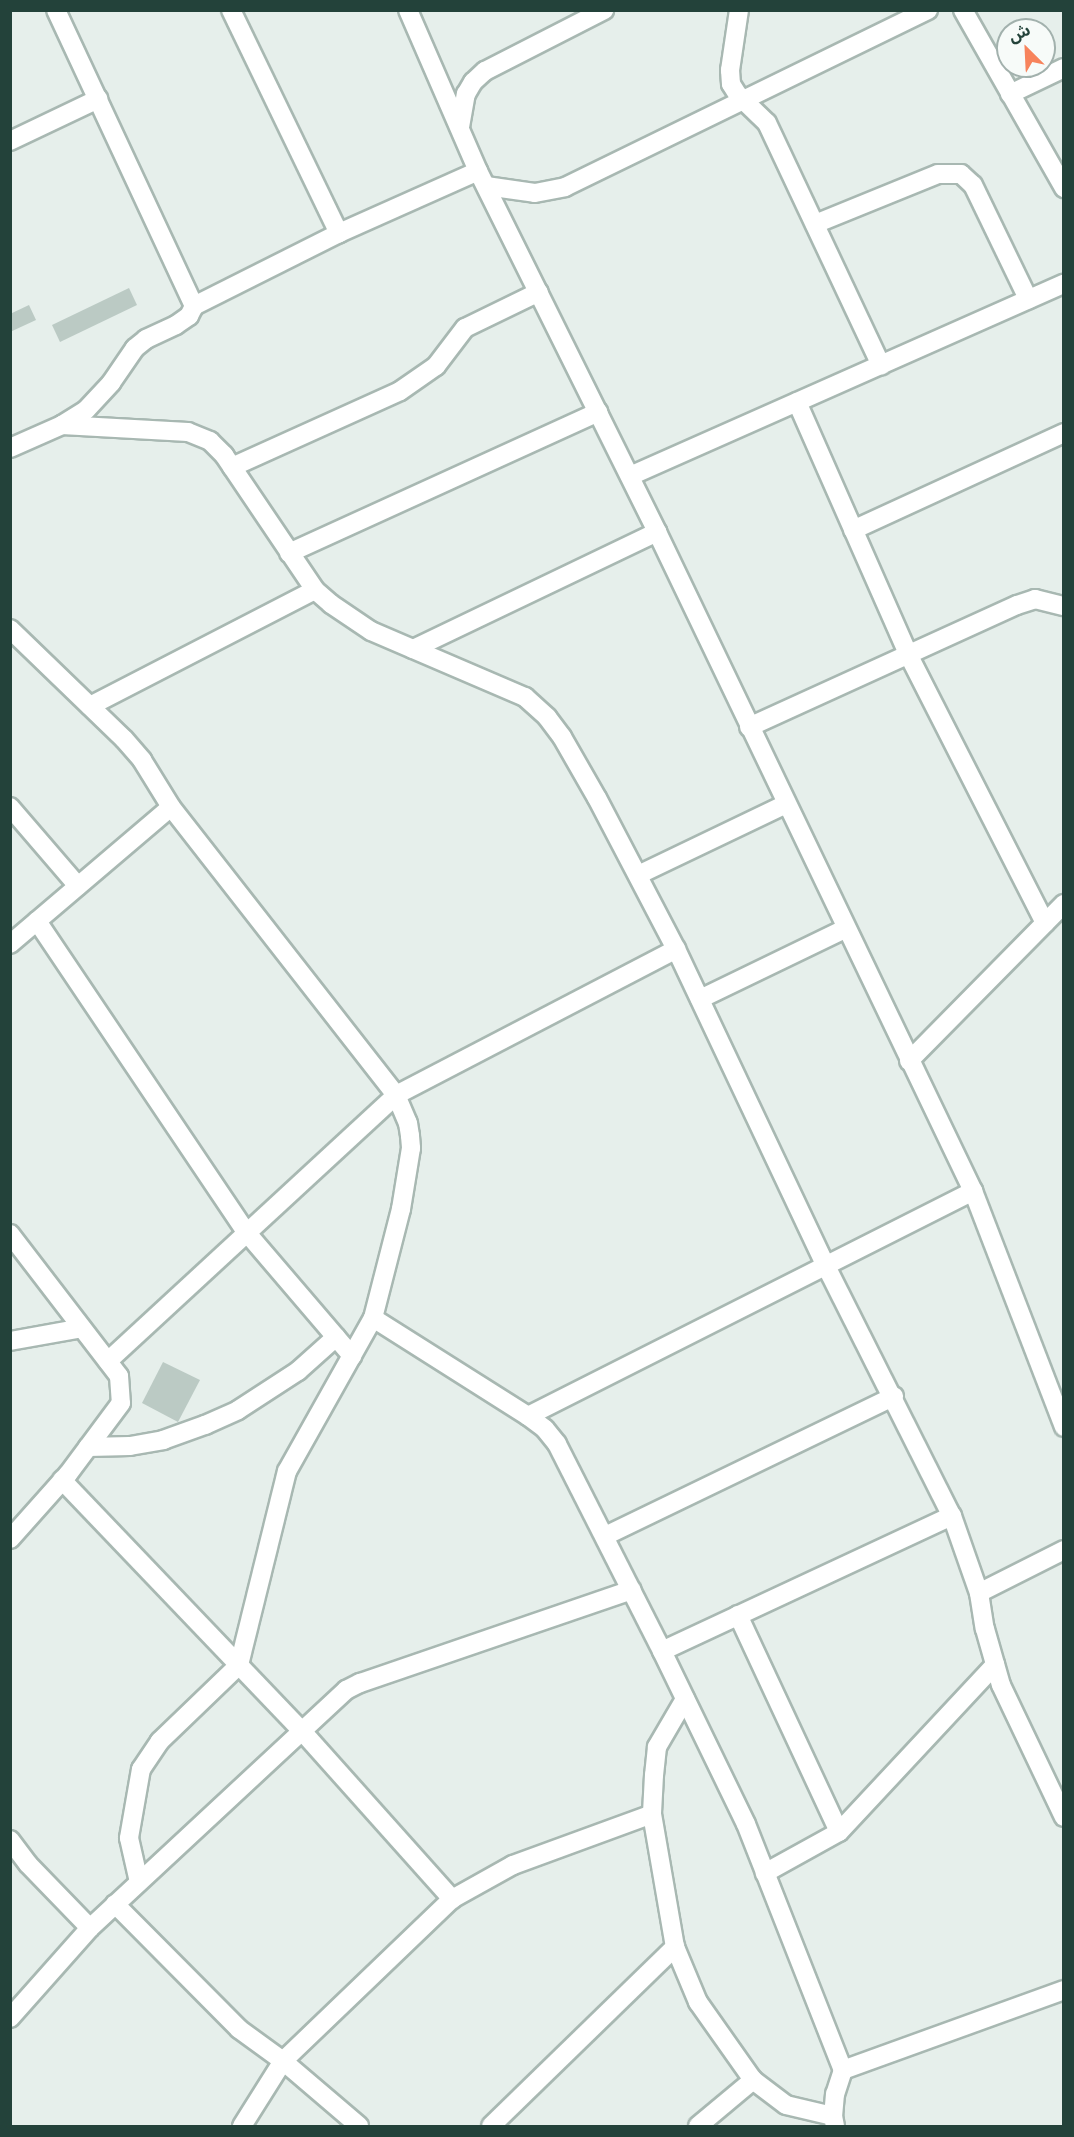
<!DOCTYPE html>
<html>
<head>
<meta charset="utf-8">
<style>
	body { margin:0 }
	#map { position:relative; width:1074px; height:2137px; overflow:hidden; background:#e6efeb; font-family:"Fira Sans","Noto Sans Arabic",sans-serif }
	div>[style] { position:absolute }
	[style*='--x'] { left:calc(var(--x)*1px); top:calc(var(--y)*1px); width:calc(var(--w)*1px); rotate:calc(var(--a)*1deg) }
	.building>* { inset:0; background:#bbcac4 }
	.roads { filter:drop-shadow(2px 0 #a8b8b2) drop-shadow(-2px 0 #a8b8b2) drop-shadow(0 2px #a8b8b2) drop-shadow(0 -2px #a8b8b2) }
	.minor>* { height:18px; margin:-9px; padding:0 9px; transform-origin:9px; border-radius:9px; background:#fff }
	span { translate:-50% -50%; white-space:nowrap; text-align:center; line-height:1.15; -webkit-text-stroke:5px #f7fbf9; paint-order:stroke }
	.frame { position:absolute; inset:0; border:12px solid #23423a; pointer-events:none }
	.north { position:absolute; left:996px; top:18px; width:60px; height:60px; box-sizing:border-box; background:#f7fbf9; border:2px solid #a2b1ad; border-radius:50%; rotate:336deg; font-size:16px; font-weight:700; line-height:24px; text-align:center; color:#23423a }
	.north::after { content:''; display:block; margin:auto; width:21px; height:27px; background:#f7835c; clip-path:polygon(50% 0,100% 100%,50% 72%,0 100%) }
</style>
</head>
<body>
<div id="map">
	<div class="building">
		<div style="clip-path:polygon(129px 288px,137px 305px,60px 342px,52px 325px)"></div>
		<div style="clip-path:polygon(29px 305px,36px 320px,10px 332px,10px 314px)"></div>
		<div style="clip-path:polygon(163px 1362px,200px 1380px,178px 1422px,142px 1403px)"></div>
	</div>
	<div class="roads">
		<div class="minor">
			<div style="--x:56;--y:10;--w:327;--a:65"></div>
			<div style="--x:231;--y:10;--w:248;--a:64.2"></div>
			<div style="--x:408;--y:10;--w:176;--a:66.5"></div>
			<div style="--x:478;--y:171;--w:403;--a:63.6"></div>
			<div style="--x:657;--y:532;--w:731;--a:64.38"></div>
			<div style="--x:973;--y:1191;--w:253;--a:68.9"></div>
			<div style="--x:739;--y:10;--w:61;--a:98.5"></div>
			<div style="--x:730;--y:70;--w:14;--a:86"></div>
			<div style="--x:731;--y:84;--w:13;--a:58"></div>
			<div style="--x:738;--y:95;--w:40;--a:44"></div>
			<div style="--x:767;--y:123;--w:268;--a:64.8"></div>
			<div style="--x:963;--y:10;--w:205;--a:60.4"></div>
			<div style="--x:1010;--y:94;--w:60;--a:-25.7"></div>
			<div style="--x:460;--y:127;--w:34;--a:-80"></div>
			<div style="--x:466;--y:94;--w:14;--a:-60"></div>
			<div style="--x:473;--y:82;--w:16;--a:-43"></div>
			<div style="--x:485;--y:71;--w:134;--a:-27.1"></div>
			<div style="--x:10;--y:141;--w:98;--a:-25.5"></div>
			<div style="--x:486;--y:186;--w:49;--a:8.1"></div>
			<div style="--x:535;--y:193;--w:31;--a:-11"></div>
			<div style="--x:565;--y:187;--w:404;--a:-26"></div>
			<div style="--x:815;--y:224;--w:133;--a:-22.1"></div>
			<div style="--x:938;--y:174;--w:23;--a:0"></div>
			<div style="--x:961;--y:174;--w:16;--a:43"></div>
			<div style="--x:973;--y:185;--w:127;--a:64.2"></div>
			<div style="--x:797;--y:402;--w:275;--a:66.2"></div>
			<div style="--x:908;--y:654;--w:302;--a:63"></div>
			<div style="--x:62;--y:425;--w:126;--a:3.2"></div>
			<div style="--x:188;--y:432;--w:24;--a:22"></div>
			<div style="--x:210;--y:441;--w:20;--a:45"></div>
			<div style="--x:224;--y:455;--w:163;--a:56"></div>
			<div style="--x:315;--y:590;--w:21;--a:41"></div>
			<div style="--x:331;--y:604;--w:48;--a:34"></div>
			<div style="--x:371;--y:631;--w:168;--a:23.2"></div>
			<div style="--x:525;--y:697;--w:30;--a:42"></div>
			<div style="--x:547;--y:717;--w:25;--a:53"></div>
			<div style="--x:562;--y:737;--w:70;--a:60.2"></div>
			<div style="--x:597;--y:798;--w:170;--a:62.4"></div>
			<div style="--x:676;--y:949;--w:351;--a:64.7"></div>
			<div style="--x:826;--y:1266;--w:280;--a:63.3"></div>
			<div style="--x:952;--y:1516;--w:82;--a:70.7"></div>
			<div style="--x:10;--y:448;--w:57;--a:-23.9"></div>
			<div style="--x:62;--y:425;--w:28;--a:-32"></div>
			<div style="--x:86;--y:410;--w:37;--a:-47"></div>
			<div style="--x:111;--y:383;--w:42;--a:-55.6"></div>
			<div style="--x:135;--y:348;--w:14;--a:-39"></div>
			<div style="--x:146;--y:339;--w:33;--a:-25"></div>
			<div style="--x:176;--y:325;--w:16;--a:-35"></div>
			<div style="--x:189;--y:316;--w:11;--a:-63"></div>
			<div style="--x:194;--y:306;--w:162;--a:-26.7"></div>
			<div style="--x:339;--y:233;--w:152;--a:-24"></div>
			<div style="--x:232;--y:467;--w:184;--a:-24.3"></div>
			<div style="--x:400;--y:391;--w:44;--a:-34.8"></div>
			<div style="--x:436;--y:366;--w:48;--a:-52.7"></div>
			<div style="--x:465;--y:328;--w:82;--a:-25.9"></div>
			<div style="--x:630;--y:476;--w:475;--a:-23.9"></div>
			<div style="--x:853;--y:530;--w:232;--a:-24.7"></div>
			<div style="--x:289;--y:553;--w:340;--a:-24.5"></div>
			<div style="--x:10;--y:629;--w:158;--a:44"></div>
			<div style="--x:124;--y:739;--w:28;--a:49"></div>
			<div style="--x:142;--y:760;--w:55;--a:58.3"></div>
			<div style="--x:171;--y:807;--w:365;--a:52"></div>
			<div style="--x:396;--y:1095;--w:30;--a:67"></div>
			<div style="--x:408;--y:1123;--w:13;--a:81"></div>
			<div style="--x:410;--y:1136;--w:12;--a:85"></div>
			<div style="--x:411;--y:1148;--w:62;--a:99.3"></div>
			<div style="--x:401;--y:1209;--w:113;--a:104.4"></div>
			<div style="--x:373;--y:1318;--w:176;--a:119.3"></div>
			<div style="--x:287;--y:1471;--w:200;--a:103.9"></div>
			<div style="--x:239;--y:1665;--w:110;--a:136.1"></div>
			<div style="--x:160;--y:1741;--w:34;--a:124"></div>
			<div style="--x:141;--y:1769;--w:70;--a:99.9"></div>
			<div style="--x:129;--y:1838;--w:45;--a:77.2"></div>
			<div style="--x:413;--y:649;--w:271;--a:-25.6"></div>
			<div style="--x:90;--y:706;--w:253;--a:-27.3"></div>
			<div style="--x:749;--y:727;--w:294;--a:-24.5"></div>
			<div style="--x:1017;--y:605;--w:19;--a:-18"></div>
			<div style="--x:1035;--y:599;--w:30;--a:14"></div>
			<div style="--x:10;--y:807;--w:104;--a:49.3"></div>
			<div style="--x:638;--y:875;--w:164;--a:-25.6"></div>
			<div style="--x:37;--y:921;--w:376;--a:56.1"></div>
			<div style="--x:247;--y:1233;--w:162;--a:49.5"></div>
			<div style="--x:10;--y:944;--w:211;--a:-40.4"></div>
			<div style="--x:700;--y:999;--w:161;--a:-25.8"></div>
			<div style="--x:909;--y:1061;--w:221;--a:-45.4"></div>
			<div style="--x:10;--y:1234;--w:179;--a:52.5"></div>
			<div style="--x:119;--y:1376;--w:27;--a:86"></div>
			<div style="--x:121;--y:1403;--w:89;--a:126.7"></div>
			<div style="--x:68;--y:1474;--w:87;--a:131.7"></div>
			<div style="--x:373;--y:1318;--w:183;--a:32.3"></div>
			<div style="--x:528;--y:1416;--w:21;--a:37"></div>
			<div style="--x:545;--y:1429;--w:19;--a:51"></div>
			<div style="--x:557;--y:1444;--w:232;--a:63.1"></div>
			<div style="--x:662;--y:1651;--w:192;--a:64.1"></div>
			<div style="--x:746;--y:1824;--w:264;--a:68.5"></div>
			<div style="--x:843;--y:2070;--w:25;--a:108"></div>
			<div style="--x:835;--y:2094;--w:22;--a:95"></div>
			<div style="--x:833;--y:2116;--w:10;--a:79"></div>
			<div style="--x:10;--y:1341;--w:73;--a:-10.2"></div>
			<div style="--x:108;--y:1361;--w:392;--a:-42.7"></div>
			<div style="--x:396;--y:1095;--w:316;--a:-27.5"></div>
			<div style="--x:528;--y:1416;--w:499;--a:-26.8"></div>
			<div style="--x:88;--y:1447;--w:42;--a:-1.4"></div>
			<div style="--x:130;--y:1446;--w:34;--a:-10"></div>
			<div style="--x:163;--y:1440;--w:45;--a:-19.7"></div>
			<div style="--x:205;--y:1425;--w:36;--a:-24"></div>
			<div style="--x:238;--y:1410;--w:72;--a:-33"></div>
			<div style="--x:298;--y:1371;--w:51;--a:-41.8"></div>
			<div style="--x:62;--y:1480;--w:346;--a:46.3"></div>
			<div style="--x:301;--y:1730;--w:227;--a:48.2"></div>
			<div style="--x:605;--y:1536;--w:321;--a:-25.8"></div>
			<div style="--x:1064;--y:1550;--w:95;--a:153.2"></div>
			<div style="--x:979;--y:1593;--w:36;--a:81"></div>
			<div style="--x:985;--y:1629;--w:58;--a:74.1"></div>
			<div style="--x:1001;--y:1685;--w:146;--a:64.5"></div>
			<div style="--x:738;--y:1615;--w:239;--a:65"></div>
			<div style="--x:839;--y:1832;--w:85;--a:151"></div>
			<div style="--x:662;--y:1651;--w:320;--a:-25"></div>
			<div style="--x:685;--y:1699;--w:56;--a:120.3"></div>
			<div style="--x:657;--y:1747;--w:28;--a:96"></div>
			<div style="--x:654;--y:1775;--w:39;--a:93"></div>
			<div style="--x:652;--y:1814;--w:135;--a:80.2"></div>
			<div style="--x:675;--y:1947;--w:60;--a:67.3"></div>
			<div style="--x:698;--y:2002;--w:95;--a:54.8"></div>
			<div style="--x:753;--y:2080;--w:41;--a:37.1"></div>
			<div style="--x:786;--y:2105;--w:48;--a:13.2"></div>
			<div style="--x:839;--y:1832;--w:229;--a:-47"></div>
			<div style="--x:10;--y:1840;--w:30;--a:53"></div>
			<div style="--x:28;--y:1864;--w:89;--a:45.9"></div>
			<div style="--x:115;--y:1904;--w:176;--a:45.2"></div>
			<div style="--x:239;--y:2029;--w:54;--a:36"></div>
			<div style="--x:283;--y:2061;--w:234;--a:-43.8"></div>
			<div style="--x:452;--y:1899;--w:70;--a:-29.1"></div>
			<div style="--x:513;--y:1865;--w:148;--a:-20.1"></div>
			<div style="--x:10;--y:2018;--w:120;--a:-48.4"></div>
			<div style="--x:90;--y:1928;--w:350;--a:-42.9"></div>
			<div style="--x:346;--y:1690;--w:16;--a:-27"></div>
			<div style="--x:360;--y:1683;--w:287;--a:-18.9"></div>
			<div style="--x:843;--y:2070;--w:235;--a:-19.9"></div>
			<div style="--x:242;--y:2126;--w:77;--a:-57.8"></div>
			<div style="--x:283;--y:2061;--w:100;--a:40.5"></div>
			<div style="--x:491;--y:2126;--w:257;--a:-44.2"></div>
			<div style="--x:698;--y:2126;--w:72;--a:-39.9"></div>
		</div>
	</div>
	<div class="frame"></div>
	<div class="north">ش</div>
</div>
</body>
</html>
